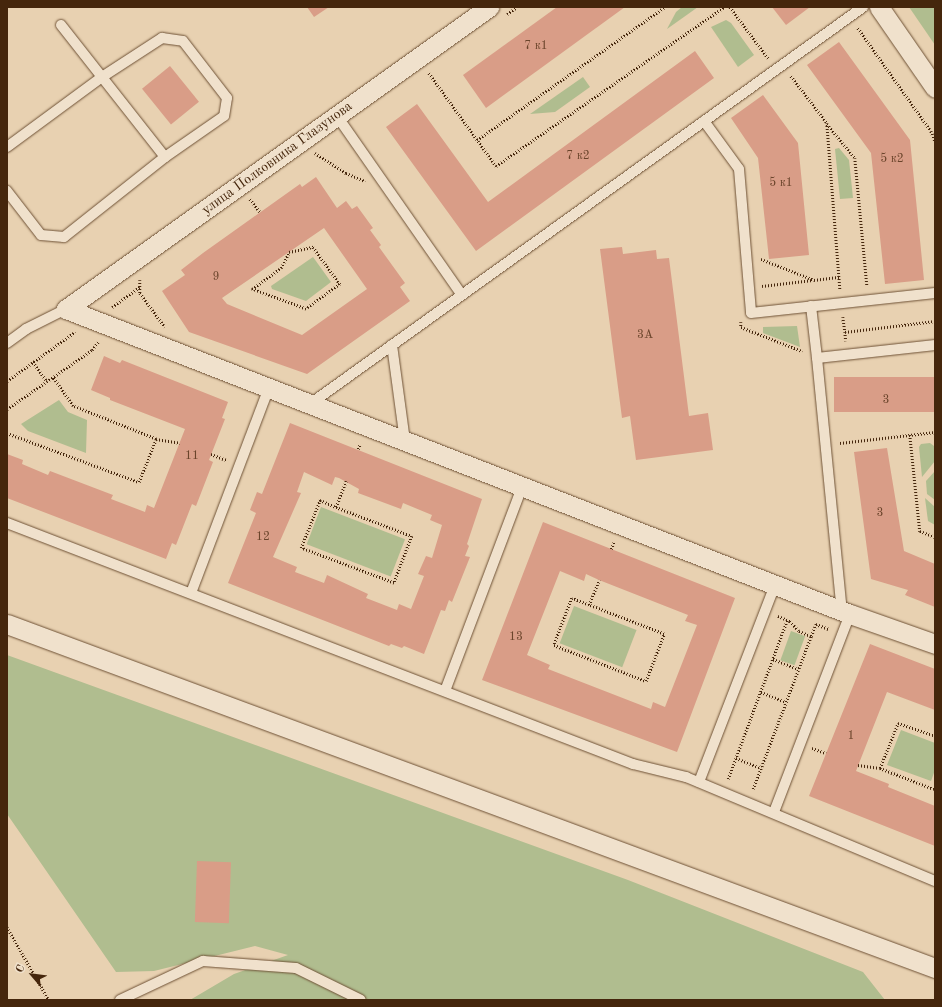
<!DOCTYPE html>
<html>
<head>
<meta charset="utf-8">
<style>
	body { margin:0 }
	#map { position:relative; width:942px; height:1007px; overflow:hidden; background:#e8d1b1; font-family:"Old Standard TT",serif }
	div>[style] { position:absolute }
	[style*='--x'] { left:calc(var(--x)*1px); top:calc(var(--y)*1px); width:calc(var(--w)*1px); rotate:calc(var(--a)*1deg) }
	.green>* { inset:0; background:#b0bd8f; transform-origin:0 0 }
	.building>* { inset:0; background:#d99d87; transform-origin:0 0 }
	.path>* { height:2.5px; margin-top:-1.25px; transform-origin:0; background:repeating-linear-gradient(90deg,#45260c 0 1px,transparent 0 3px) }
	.roads { filter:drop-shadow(0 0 1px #6e5135) drop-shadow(0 0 1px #6e5135) }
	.lane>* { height:10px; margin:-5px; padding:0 5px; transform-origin:5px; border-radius:5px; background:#f0e1cc }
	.street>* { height:19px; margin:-9.5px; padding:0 9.5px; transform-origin:9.5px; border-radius:9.5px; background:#f0e1cc }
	span { translate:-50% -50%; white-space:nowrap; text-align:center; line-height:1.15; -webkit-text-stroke:3px #f0e1cc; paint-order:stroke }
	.number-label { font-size:12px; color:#6a442b }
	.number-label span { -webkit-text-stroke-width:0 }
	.street-label { font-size:14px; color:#45260c }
	.frame { position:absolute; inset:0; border:8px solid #45260c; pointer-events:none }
	.north { position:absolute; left:12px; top:955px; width:40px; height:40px; -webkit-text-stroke:3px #f0e1cc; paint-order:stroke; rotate:298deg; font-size:11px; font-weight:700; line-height:16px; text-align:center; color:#45260c }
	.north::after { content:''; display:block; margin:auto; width:14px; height:18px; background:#45260c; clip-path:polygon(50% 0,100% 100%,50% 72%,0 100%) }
</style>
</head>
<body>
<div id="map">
	<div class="green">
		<i style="clip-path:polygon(682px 7px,698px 7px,667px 29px,676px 12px)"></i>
		<i style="clip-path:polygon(909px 7px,935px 7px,935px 45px)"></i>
		<i style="clip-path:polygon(726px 20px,731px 23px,754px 55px,738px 67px,711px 27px)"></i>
		<i style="clip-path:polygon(583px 77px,590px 87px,555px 112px,530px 114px)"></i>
		<i style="clip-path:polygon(839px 148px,849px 160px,853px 198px,840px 199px,835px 149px)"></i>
		<i style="clip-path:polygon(313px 257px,331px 282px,306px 301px,272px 289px,271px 286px)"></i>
		<i style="clip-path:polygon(797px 326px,800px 347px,763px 333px,763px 327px)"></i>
		<i style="clip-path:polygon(59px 400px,68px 412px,87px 420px,86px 453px,28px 431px,21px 424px)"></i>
		<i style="clip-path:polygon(930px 443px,934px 446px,935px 461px,922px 477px,919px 447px,921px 444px)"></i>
		<i style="clip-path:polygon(935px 471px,935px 500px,927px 494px,926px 481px)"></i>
		<i style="clip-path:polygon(925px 498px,935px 507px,935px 525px,928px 521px)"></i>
		<i style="left:321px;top:507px;width:90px;height:40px;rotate:21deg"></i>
		<i style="left:574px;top:606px;width:67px;height:40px;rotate:21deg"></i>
		<i style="left:791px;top:631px;width:15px;height:31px;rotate:20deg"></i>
		<i style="clip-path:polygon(7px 655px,628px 880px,863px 972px,885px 1000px,190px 1000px,234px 974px,288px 955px,255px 946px,154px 971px,116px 972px,7px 814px)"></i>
		<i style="clip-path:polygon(901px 730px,935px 743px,935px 770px,931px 781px,887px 765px)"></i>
	</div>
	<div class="building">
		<i style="clip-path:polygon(307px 7px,329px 7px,314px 17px)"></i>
		<i style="clip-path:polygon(557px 7px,625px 7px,486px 108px,463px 75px)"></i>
		<i style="clip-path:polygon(772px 7px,810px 7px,786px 25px)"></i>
		<i style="clip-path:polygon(839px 42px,910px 140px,924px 280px,885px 284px,871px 153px,807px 65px)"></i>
		<i style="clip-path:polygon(695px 51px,714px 78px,476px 251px,386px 127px,417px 104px,488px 202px)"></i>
		<i style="left:170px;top:66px;width:46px;height:36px;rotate:51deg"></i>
		<i style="clip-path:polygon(763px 95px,798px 143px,809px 255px,769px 259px,758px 158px,731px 118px)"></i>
		<i style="clip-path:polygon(evenodd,316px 177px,337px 208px,346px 201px,352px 209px,357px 206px,373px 228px,370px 230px,381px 245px,379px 247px,405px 283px,400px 287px,410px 301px,307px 374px,189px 332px,162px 291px,185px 275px,181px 270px,203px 253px,300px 184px,302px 187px,316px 177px,324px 228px,367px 289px,302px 335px,227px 304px,222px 298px,324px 228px)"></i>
		<i style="clip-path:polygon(622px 247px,623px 254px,656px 250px,657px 259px,669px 258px,689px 416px,708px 413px,713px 450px,636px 460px,630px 416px,622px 418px,600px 249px)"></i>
		<i style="clip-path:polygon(104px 356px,120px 363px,122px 360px,228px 402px,222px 418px,225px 419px,209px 460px,213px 462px,196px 506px,192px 504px,176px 545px,172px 543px,166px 559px,7px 498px,7px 454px,23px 460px,22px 464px,48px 475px,50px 471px,113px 495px,111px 499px,145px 512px,147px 505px,154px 508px,185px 429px,110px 400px,110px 398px,91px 390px)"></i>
		<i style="left:935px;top:377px;width:35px;height:101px;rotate:90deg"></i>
		<i style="clip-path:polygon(evenodd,290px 423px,482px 499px,467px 544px,469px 546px,465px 556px,470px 557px,452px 602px,449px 600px,445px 611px,441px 610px,424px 654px,404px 646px,402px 648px,391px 644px,389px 646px,228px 583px,256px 513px,250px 510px,257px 492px,262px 494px,290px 423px,304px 472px,332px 485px,335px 477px,339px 478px,359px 489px,358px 493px,401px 509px,403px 503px,432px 515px,430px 520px,442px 525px,432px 558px,426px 556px,418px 574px,424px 576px,411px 609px,399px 604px,397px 610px,366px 598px,368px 594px,327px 575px,324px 583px,295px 572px,297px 567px,273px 557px,301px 493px,297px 492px,304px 472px)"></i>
		<i style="clip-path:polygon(887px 448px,904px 551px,935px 564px,935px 607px,905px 595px,908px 590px,871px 579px,854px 452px)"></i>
		<i style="clip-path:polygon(evenodd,543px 522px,735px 598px,677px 752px,482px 680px,543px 522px,560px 571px,584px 581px,586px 574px,599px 580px,688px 615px,685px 621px,697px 625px,665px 707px,653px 702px,651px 709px,548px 669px,550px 665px,527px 655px,560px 571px)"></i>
		<i style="clip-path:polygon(870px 644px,935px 669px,935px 710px,887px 692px,856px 771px,889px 784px,888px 787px,935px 806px,935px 846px,809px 796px)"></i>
		<i style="left:197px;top:861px;width:34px;height:61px;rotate:2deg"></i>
	</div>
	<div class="path">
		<i style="--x:730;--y:7;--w:64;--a:53.3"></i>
		<i style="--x:507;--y:14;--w:12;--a:-35"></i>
		<i style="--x:858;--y:28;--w:126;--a:54.7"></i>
		<i style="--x:931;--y:131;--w:11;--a:68"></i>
		<i style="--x:429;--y:73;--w:115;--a:54.2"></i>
		<i style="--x:496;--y:166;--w:278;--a:-34.9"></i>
		<i style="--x:791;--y:76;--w:59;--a:52.5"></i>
		<i style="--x:827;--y:123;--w:168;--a:85.5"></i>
		<i style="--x:827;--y:124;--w:44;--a:50.5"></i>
		<i style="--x:855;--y:158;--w:129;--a:84.6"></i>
		<i style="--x:477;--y:140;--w:230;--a:-35.3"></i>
		<i style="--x:315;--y:153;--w:37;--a:33"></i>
		<i style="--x:346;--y:173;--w:21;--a:23"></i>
		<i style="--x:250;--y:199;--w:16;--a:52"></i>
		<i style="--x:313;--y:247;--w:46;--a:53.9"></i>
		<i style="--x:340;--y:284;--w:42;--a:143.7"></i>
		<i style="--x:306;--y:309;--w:58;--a:-159.7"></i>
		<i style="--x:252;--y:289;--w:36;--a:-36"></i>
		<i style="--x:281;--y:268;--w:18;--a:-63"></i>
		<i style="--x:289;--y:252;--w:25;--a:-12"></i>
		<i style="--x:761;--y:259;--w:57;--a:21.6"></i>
		<i style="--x:814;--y:280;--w:26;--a:-7"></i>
		<i style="--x:140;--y:280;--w:13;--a:90"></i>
		<i style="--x:140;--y:293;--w:42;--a:53.7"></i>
		<i style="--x:762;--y:286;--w:51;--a:-6.7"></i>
		<i style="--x:112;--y:307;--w:34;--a:-36"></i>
		<i style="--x:843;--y:317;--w:15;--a:82"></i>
		<i style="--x:845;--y:332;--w:91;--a:-7"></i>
		<i style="--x:741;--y:322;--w:5;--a:90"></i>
		<i style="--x:741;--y:327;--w:66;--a:21.5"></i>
		<i style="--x:845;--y:332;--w:9;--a:84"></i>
		<i style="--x:33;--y:362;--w:24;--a:54"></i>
		<i style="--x:7;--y:381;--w:84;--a:-35.8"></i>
		<i style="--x:7;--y:409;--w:103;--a:-34.8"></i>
		<i style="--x:92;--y:350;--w:10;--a:-53"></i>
		<i style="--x:7;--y:433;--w:141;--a:20.4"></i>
		<i style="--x:139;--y:482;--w:46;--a:-68.4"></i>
		<i style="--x:156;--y:439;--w:89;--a:-158.3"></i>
		<i style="--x:73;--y:406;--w:35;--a:-125"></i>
		<i style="--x:910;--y:435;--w:97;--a:84.1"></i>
		<i style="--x:920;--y:531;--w:16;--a:22"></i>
		<i style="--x:156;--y:439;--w:24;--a:9"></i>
		<i style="--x:840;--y:443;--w:96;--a:-6.6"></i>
		<i style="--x:358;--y:449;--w:5;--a:-68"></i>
		<i style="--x:211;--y:454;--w:17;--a:21"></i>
		<i style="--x:336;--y:507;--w:81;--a:20.9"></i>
		<i style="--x:412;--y:536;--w:50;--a:111"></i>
		<i style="--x:394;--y:583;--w:99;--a:-159.4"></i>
		<i style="--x:301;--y:548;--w:52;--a:-68.4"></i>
		<i style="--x:320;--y:500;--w:17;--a:24"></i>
		<i style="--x:336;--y:507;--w:28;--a:-69"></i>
		<i style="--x:611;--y:549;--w:8;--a:-67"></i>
		<i style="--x:589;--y:605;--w:18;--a:-158"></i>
		<i style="--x:572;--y:598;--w:50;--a:111"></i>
		<i style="--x:554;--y:645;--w:99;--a:21.4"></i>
		<i style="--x:646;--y:681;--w:50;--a:-69"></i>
		<i style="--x:664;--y:634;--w:80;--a:-158.9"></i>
		<i style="--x:589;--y:605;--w:27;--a:-68"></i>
		<i style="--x:778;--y:616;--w:13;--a:23"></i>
		<i style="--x:790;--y:621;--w:13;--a:48"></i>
		<i style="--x:799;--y:631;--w:13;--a:23"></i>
		<i style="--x:811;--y:636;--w:13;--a:-67"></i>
		<i style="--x:816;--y:624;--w:14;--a:21"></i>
		<i style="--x:773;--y:659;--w:27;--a:22"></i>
		<i style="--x:761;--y:692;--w:27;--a:22"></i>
		<i style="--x:812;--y:748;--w:15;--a:20"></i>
		<i style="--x:736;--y:758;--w:27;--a:22"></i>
		<i style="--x:858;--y:765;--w:22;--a:8"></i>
		<i style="--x:880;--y:768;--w:58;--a:21.3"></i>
		<i style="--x:934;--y:789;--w:2;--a:-63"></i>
		<i style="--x:880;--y:768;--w:48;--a:-68.2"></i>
		<i style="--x:898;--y:723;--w:39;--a:19"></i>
		<i style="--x:728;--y:779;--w:170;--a:-69.6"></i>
		<i style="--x:753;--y:789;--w:164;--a:-69.2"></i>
		<i style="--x:7;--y:927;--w:84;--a:60.1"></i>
	</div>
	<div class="roads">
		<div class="lane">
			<i style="--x:61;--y:25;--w:168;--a:51.8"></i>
			<i style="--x:337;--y:116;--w:218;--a:55.1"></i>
			<i style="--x:704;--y:121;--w:59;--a:53.9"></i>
			<i style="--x:739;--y:169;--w:144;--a:85.2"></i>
			<i style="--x:751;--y:313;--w:185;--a:-6.2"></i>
			<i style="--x:7;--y:147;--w:118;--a:-36.4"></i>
			<i style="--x:102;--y:77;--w:72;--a:-33"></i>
			<i style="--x:162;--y:38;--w:21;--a:8"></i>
			<i style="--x:183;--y:41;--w:72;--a:52.3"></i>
			<i style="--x:227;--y:98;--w:18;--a:99"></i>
			<i style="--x:224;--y:116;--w:72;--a:145.2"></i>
			<i style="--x:165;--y:157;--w:129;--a:141.6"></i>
			<i style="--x:64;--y:237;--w:23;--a:-175"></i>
			<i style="--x:41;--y:235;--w:56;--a:-127.7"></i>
			<i style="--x:811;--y:306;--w:52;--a:83.4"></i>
			<i style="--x:817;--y:358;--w:119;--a:-6.3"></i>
			<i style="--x:7;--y:343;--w:24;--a:-36"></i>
			<i style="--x:26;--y:329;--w:45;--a:-26.6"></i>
			<i style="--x:392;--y:345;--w:97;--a:82.3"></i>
			<i style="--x:817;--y:358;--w:254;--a:84.4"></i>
			<i style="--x:310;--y:404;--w:681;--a:-35.67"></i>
			<i style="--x:7;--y:523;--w:671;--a:21.06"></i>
			<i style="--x:633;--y:764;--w:55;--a:13.8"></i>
			<i style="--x:686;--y:777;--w:270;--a:22.7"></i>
			<i style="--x:191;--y:593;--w:219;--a:-69.2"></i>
			<i style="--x:445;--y:691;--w:218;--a:-69.3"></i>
			<i style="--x:699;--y:782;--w:211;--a:-68.9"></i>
			<i style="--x:774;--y:812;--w:212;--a:-69"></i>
			<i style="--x:120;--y:1000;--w:92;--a:-25.2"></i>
			<i style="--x:203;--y:961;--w:93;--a:4.3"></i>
			<i style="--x:296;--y:968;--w:72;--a:26.2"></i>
		</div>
		<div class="street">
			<i style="--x:879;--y:7;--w:98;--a:55.3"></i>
			<i style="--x:66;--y:309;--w:841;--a:21.26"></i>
			<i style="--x:850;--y:614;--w:90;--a:19.4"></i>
			<i style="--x:66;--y:309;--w:520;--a:-35.52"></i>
			<i style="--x:7;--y:624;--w:990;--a:20.34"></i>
		</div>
	</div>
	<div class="number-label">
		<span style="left:536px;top:47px">7 к1</span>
		<span style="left:578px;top:157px">7 к2</span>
		<span style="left:892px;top:160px">5 к2</span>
		<span style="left:781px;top:184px">5 к1</span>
		<span style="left:216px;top:278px">9</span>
		<span style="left:645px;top:336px">3А</span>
		<span style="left:886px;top:401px">3</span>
		<span style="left:192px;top:457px">11</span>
		<span style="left:880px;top:514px">3</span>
		<span style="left:263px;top:538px">12</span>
		<span style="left:516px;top:638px">13</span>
		<span style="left:851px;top:737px">1</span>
	</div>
	<div class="street-label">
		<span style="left:277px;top:158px;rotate:-36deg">улица Полковника Глазунова</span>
	</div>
	<div class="frame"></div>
	<div class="north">С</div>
</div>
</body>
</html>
